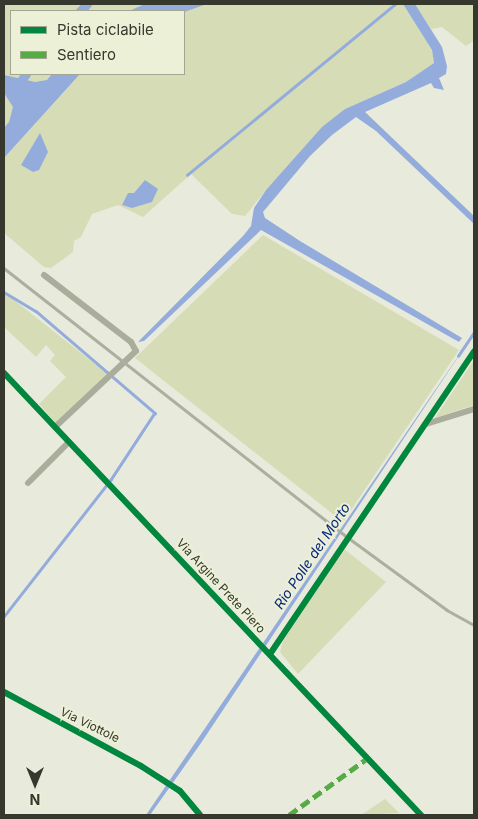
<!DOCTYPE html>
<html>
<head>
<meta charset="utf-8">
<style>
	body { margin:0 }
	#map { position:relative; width:478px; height:819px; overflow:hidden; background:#e8eadc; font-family:Inter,sans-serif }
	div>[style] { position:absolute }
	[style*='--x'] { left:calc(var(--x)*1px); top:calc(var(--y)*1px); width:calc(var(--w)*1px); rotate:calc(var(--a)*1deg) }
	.green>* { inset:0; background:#d6ddb6 }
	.water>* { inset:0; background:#93acdc }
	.stream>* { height:2.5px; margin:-1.25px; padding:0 1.25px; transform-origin:1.25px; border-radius:1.25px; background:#93acdc }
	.canal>* { height:9px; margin:-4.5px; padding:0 4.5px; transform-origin:4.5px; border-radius:4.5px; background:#93acdc }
	.minor>* { height:6px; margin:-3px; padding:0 3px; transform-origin:3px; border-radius:3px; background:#aaad9b }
	.rail>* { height:2.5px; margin:-1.25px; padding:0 1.25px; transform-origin:1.25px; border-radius:1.25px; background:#acaea0 }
	.quiet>* { height:5px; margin-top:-2.5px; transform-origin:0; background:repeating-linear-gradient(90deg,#55ac44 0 10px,transparent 0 15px) }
	.cycleway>* { height:6px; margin:-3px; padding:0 3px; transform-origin:3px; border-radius:3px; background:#00873e }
	span { translate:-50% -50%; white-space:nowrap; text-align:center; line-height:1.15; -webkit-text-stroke:4px #ebf0d6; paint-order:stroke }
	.street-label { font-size:12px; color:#36382e }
	.water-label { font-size:14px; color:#09287d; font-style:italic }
	.frame { position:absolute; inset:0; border:5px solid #36382e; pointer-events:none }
	.legend { position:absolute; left:10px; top:10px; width:175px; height:65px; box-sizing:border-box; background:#ebf0d6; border:1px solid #a3a693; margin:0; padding:6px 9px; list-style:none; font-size:15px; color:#36382e }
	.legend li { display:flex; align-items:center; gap:10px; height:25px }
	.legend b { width:25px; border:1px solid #a3a693 }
	.north { position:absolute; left:10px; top:759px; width:50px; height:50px; -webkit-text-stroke:4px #ebf0d6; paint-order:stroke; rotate:180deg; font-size:14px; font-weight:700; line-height:20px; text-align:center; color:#36382e }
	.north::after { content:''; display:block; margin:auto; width:18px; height:22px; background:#36382e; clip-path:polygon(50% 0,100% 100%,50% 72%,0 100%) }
</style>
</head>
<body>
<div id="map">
	<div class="green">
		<i style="clip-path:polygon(4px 4px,403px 4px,432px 50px,434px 63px,406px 82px,345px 109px,266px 190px,245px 216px,232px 214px,191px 174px,143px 217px,118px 205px,92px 214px,81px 237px,74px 241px,73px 252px,51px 268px,44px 267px,4px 233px,4px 158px,80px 74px,184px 74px,184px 11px,11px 11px,11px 74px,63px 74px,4px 140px)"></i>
		<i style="clip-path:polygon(415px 4px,474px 4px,474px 40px,466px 46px,442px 27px,431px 29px)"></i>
		<i style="clip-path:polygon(263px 235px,459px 350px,343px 522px,135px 358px)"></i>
		<i style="clip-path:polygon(4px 292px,109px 375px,56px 423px,39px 404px,66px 377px,50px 361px,55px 355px,46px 345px,36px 357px,4px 327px)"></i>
		<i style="clip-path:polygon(474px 360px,474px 405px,435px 418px)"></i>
		<i style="clip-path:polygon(344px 549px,386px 582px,298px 674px,280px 652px,283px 641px)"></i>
		<i style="clip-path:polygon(385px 799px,399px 813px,361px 815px)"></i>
	</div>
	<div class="water">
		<i style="clip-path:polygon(145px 4px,207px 4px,184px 12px,129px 11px)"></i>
		<i style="clip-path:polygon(403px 4px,415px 4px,442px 47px,447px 66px,446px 74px,439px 78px,444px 90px,434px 88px,431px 83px,365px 112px,474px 216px,474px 224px,376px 131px,356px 117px,332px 135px,310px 156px,263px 212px,265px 218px,300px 241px,462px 338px,459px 342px,261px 230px,144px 341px,138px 342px,243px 236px,251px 226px,254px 208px,266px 190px,322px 127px,345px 109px,406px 82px,434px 63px,432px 50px)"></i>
		<i style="clip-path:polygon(52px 74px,80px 74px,4px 158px,4px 128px,9px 122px,13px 107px,4px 93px,4px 75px,35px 82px,47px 80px)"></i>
		<i style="clip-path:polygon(40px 133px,48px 152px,39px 170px,33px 172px,21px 165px)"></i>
		<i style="clip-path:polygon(145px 180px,158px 189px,152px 202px,132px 208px,122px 205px,128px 193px,134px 193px)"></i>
		<i style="clip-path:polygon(474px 333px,201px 743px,150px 815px,146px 815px)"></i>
	</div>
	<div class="stream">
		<i style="--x:187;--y:175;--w:269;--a:-39.4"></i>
		<i style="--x:4;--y:292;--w:37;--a:31"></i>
		<i style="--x:36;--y:311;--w:157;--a:40.6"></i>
		<i style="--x:155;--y:413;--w:80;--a:123.3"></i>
		<i style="--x:111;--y:480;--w:174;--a:128"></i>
		<i style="--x:458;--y:356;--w:29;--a:-56"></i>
	</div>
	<div class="canal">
		<i style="--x:80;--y:11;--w:10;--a:-45"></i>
		<i style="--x:22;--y:79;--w:6;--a:-51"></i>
	</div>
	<div class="minor">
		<i style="--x:44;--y:275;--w:110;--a:37.6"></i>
		<i style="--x:131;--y:342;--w:10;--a:61"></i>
		<i style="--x:136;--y:351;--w:111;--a:136.8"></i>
		<i style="--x:4;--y:373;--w:608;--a:46.67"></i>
		<i style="--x:426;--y:424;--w:50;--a:-17.4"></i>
		<i style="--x:28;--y:483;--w:58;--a:-45"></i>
		<i style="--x:270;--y:654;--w:365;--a:-56"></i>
		<i style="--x:4;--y:692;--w:156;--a:28.4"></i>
		<i style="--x:141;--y:766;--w:46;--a:32.7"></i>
		<i style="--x:180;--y:791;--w:31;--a:50"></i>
	</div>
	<div class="rail">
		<i style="--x:4;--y:268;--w:434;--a:38.1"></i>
		<i style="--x:346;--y:536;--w:125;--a:36.2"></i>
		<i style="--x:447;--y:610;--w:31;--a:29"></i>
	</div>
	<div class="quiet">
		<i style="--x:289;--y:815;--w:94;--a:-35.9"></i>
	</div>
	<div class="cycleway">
		<i style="--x:4;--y:373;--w:608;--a:46.67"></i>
		<i style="--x:270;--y:654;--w:365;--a:-56"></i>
		<i style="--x:4;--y:692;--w:156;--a:28.4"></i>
		<i style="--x:141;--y:766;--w:46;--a:32.7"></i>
		<i style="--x:180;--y:791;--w:31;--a:50"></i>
	</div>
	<div class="street-label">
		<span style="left:221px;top:586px;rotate:47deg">Via Argine Prete Piero</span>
		<span style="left:90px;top:725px;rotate:26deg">Via Viottole</span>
	</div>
	<div class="water-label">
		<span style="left:312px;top:556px;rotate:-56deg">Rio Polle del Morto</span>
	</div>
	<div class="frame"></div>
	<ul class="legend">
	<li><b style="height:6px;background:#00873e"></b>Pista ciclabile</li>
	<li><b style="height:6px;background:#55ac44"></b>Sentiero</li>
	</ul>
	<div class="north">N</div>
</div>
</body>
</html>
